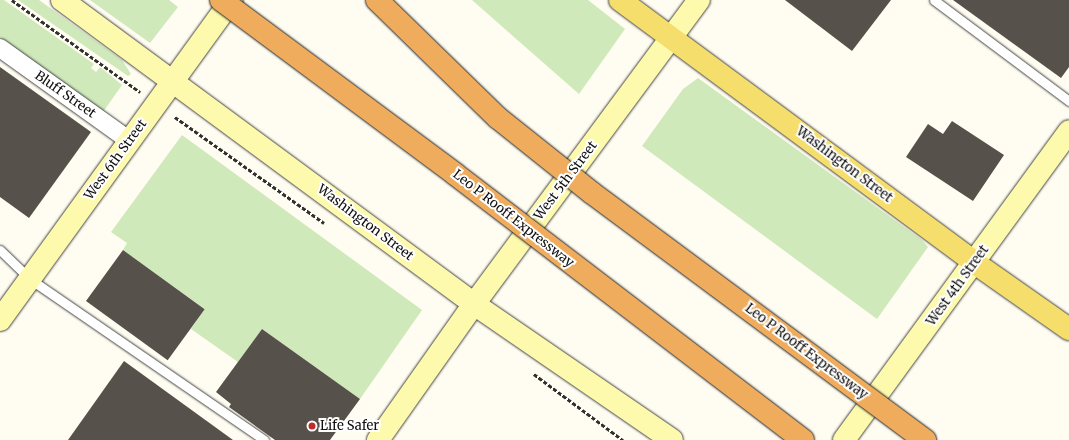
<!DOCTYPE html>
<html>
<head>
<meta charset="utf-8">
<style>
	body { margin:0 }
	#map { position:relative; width:1069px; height:440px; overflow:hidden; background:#fffdf1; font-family:Merriweather,serif }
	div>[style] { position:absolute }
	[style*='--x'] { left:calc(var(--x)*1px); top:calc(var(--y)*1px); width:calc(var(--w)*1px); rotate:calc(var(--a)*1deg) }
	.green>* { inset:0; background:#cfe9bb }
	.building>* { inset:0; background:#57514b; transform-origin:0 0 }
	.path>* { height:2.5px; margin-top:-1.25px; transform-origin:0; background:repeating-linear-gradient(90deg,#313131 0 4px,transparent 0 6px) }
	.roads { filter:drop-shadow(0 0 1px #424242) drop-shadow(0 0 1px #424242) }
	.lane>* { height:9px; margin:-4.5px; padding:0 4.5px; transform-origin:4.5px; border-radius:4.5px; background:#fff }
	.street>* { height:18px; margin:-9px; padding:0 9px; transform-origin:9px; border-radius:9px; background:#fff }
	.secondary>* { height:22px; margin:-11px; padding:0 11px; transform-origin:11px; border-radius:11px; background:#fdfaae }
	.primary>* { height:22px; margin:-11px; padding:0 11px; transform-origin:11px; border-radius:11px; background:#f5de6b }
	.bridges { filter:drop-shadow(0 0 1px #202020) drop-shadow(0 0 1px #202020) }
	.highway-bridge>* { height:22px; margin:-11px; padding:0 11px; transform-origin:11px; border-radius:11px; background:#f0ac5d }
	.dots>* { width:11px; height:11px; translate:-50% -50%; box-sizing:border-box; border:2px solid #fff; border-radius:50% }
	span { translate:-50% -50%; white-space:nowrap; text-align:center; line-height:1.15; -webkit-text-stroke:4px #fff; paint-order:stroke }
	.street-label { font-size:13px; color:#0f0f0f }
	.poi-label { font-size:13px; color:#0f0f0f }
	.left { translate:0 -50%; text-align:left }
</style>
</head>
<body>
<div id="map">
	<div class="green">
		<i style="clip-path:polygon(0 0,4px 0,94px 64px,91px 68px,96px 72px,100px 67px,122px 85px,103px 112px,0 37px)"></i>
		<i style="clip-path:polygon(18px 0,39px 0,122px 60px,131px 74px,128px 76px)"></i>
		<i style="clip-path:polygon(90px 0,169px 0,178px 7px,150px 43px)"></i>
		<i style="clip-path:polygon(472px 0,588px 0,625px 29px,579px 94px)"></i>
		<i style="clip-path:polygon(698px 78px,922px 240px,928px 247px,877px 319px,642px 146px,683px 89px)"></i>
		<i style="clip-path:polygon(182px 135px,422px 310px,360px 399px,262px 329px,238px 362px,191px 329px,205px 309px,123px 250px,127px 243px,111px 232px)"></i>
	</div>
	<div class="building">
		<i style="clip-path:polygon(785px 0,891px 0,852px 51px)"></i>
		<i style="clip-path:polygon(953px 0,1069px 0,1069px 67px,1061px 78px)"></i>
		<i style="clip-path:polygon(0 67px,91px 132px,29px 218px,0 197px)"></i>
		<i style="clip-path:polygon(952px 121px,1004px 155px,973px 201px,906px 157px,928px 124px,943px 134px)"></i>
		<i style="left:123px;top:250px;width:101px;height:63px;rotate:36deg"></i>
		<i style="clip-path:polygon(262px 329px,360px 399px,330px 440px,275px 440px,229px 407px,231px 404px,216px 392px)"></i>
		<i style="clip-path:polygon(124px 361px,233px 440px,68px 440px)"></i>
	</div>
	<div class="path">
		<i style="--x:12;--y:0;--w:158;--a:35.7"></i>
		<i style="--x:175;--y:117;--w:183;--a:35.4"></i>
		<i style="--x:534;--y:374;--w:111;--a:36.6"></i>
	</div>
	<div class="roads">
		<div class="lane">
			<i style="--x:934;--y:0;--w:169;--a:36.8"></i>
			<i style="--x:0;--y:250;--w:42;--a:44"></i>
			<i style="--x:30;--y:279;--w:284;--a:34.5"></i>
		</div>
		<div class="street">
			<i style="--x:0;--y:48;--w:160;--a:35.6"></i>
		</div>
		<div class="secondary">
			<i style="--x:62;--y:0;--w:512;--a:36.42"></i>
			<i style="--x:474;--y:304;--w:240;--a:34.5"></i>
			<i style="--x:0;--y:320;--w:395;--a:-54.1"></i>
			<i style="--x:378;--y:440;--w:166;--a:-54.8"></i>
			<i style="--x:474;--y:304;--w:378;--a:-53.5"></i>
			<i style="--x:844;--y:440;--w:382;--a:-53.9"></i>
		</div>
		<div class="primary">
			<i style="--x:620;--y:0;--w:442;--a:36.5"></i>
			<i style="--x:975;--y:263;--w:115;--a:35.1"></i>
		</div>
	</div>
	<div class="bridges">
		<div class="highway-bridge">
			<i style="--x:221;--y:0;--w:292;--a:36.6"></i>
			<i style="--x:455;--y:174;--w:438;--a:37.4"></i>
			<i style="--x:377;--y:0;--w:169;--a:44.3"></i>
			<i style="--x:498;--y:118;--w:120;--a:38.6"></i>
			<i style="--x:592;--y:193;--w:415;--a:36.6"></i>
		</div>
	</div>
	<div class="dots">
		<i style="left:312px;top:426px;background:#bc2e2a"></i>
	</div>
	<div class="street-label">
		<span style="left:65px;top:95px;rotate:35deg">Bluff Street</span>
		<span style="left:116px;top:160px;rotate:-54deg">West 6th Street</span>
		<span style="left:844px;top:165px;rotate:37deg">Washington Street</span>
		<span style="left:566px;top:181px;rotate:-53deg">West 5th Street</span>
		<span style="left:513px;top:219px;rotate:38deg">Leo P Rooff Expressway</span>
		<span style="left:365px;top:223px;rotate:37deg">Washington Street</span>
		<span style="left:958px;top:286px;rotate:-54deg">West 4th Street</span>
		<span style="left:806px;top:352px;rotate:37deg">Leo P Rooff Expressway</span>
	</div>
	<div class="poi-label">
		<span class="left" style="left:320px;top:426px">Life Safer</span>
	</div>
</div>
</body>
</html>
